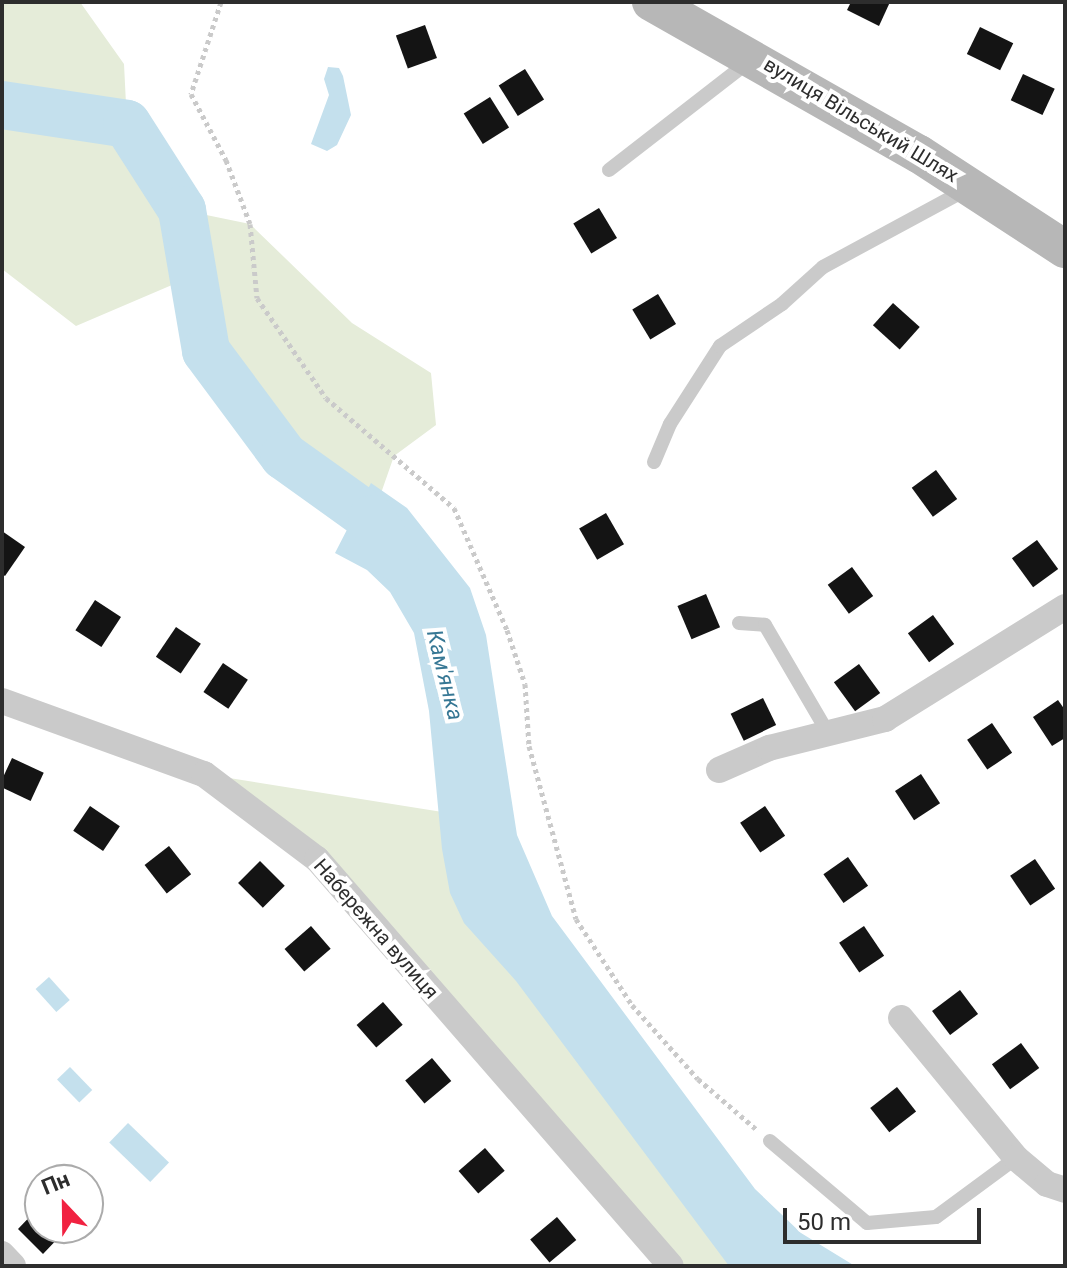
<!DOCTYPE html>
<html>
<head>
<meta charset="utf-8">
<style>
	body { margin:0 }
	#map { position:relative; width:1067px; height:1268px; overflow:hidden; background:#fff; font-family:Roboto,sans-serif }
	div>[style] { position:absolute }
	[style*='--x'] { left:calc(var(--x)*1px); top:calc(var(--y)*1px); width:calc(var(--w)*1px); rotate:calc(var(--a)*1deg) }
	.green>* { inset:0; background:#e5ecd9 }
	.water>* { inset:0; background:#c4e0ed; transform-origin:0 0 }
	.river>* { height:48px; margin:-24px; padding:0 24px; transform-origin:24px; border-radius:24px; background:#c4e0ed }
	.building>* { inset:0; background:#141414; transform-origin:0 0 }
	.path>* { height:5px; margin-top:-2.5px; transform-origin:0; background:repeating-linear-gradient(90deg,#cacaca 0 4px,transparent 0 8px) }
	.lane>* { height:14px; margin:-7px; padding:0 7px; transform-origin:7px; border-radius:7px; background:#cacaca }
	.street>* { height:26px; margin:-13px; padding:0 13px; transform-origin:13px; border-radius:13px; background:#cacaca }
	.secondary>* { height:38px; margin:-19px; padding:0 19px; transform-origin:19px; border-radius:19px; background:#b7b7b7 }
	span { translate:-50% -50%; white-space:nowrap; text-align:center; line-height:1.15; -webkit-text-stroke:8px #fff; paint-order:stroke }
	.street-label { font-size:20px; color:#2d2d2d }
	.water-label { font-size:22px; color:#367794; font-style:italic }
	.frame { position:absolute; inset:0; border:4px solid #2d2d2d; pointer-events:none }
	.north { position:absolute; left:24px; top:1164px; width:80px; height:80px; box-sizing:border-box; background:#fff; border:2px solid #ababab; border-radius:50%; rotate:338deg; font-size:22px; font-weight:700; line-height:32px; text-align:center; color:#2d2d2d }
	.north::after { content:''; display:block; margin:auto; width:28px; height:36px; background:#f12241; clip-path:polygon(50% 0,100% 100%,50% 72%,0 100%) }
	.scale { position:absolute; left:783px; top:1208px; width:198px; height:36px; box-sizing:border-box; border:4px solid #2d2d2d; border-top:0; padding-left:10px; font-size:24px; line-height:28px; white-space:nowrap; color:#2d2d2d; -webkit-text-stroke:6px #fff; paint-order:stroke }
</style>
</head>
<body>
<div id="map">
	<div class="green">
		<i style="clip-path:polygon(2px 2px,80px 2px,124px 64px,127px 124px,182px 210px,250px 224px,352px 323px,431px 373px,436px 425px,394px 456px,372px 519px,284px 456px,206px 351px,193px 276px,76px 326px,2px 269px)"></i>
		<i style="clip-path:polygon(204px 774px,480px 818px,775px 1266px,671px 1266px,317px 859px)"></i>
	</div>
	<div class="water">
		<i style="clip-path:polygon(328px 67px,339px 68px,343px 76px,351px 115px,337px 145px,327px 151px,311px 144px,329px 95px,324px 79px)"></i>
		<i style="clip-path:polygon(371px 483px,407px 508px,470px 588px,486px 635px,517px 835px,552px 916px,755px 1189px,801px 1233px,855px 1266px,729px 1266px,516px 981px,464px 923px,450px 893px,442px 849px,429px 711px,414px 633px,390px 592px,367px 570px,335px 553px)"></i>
		<i style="left:49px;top:977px;width:31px;height:18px;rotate:48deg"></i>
		<i style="left:70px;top:1067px;width:32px;height:18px;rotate:46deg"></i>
		<i style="left:128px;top:1123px;width:57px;height:27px;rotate:44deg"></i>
	</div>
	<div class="river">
		<i style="--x:2;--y:105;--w:126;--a:8.6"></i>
		<i style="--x:127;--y:124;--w:102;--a:57.4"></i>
		<i style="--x:182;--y:210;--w:143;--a:80.3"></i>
		<i style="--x:206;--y:351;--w:131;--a:53.4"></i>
		<i style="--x:284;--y:456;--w:108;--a:35.6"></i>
		<i style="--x:372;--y:519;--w:44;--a:58.8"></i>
	</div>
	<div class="building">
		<i style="clip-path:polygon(851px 2px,890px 2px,879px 26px,847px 10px)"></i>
		<i style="left:425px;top:25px;width:35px;height:31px;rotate:70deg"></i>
		<i style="left:980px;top:27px;width:37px;height:30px;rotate:26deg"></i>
		<i style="left:525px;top:69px;width:36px;height:31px;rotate:58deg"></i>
		<i style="left:1023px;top:74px;width:35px;height:29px;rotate:25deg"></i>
		<i style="left:490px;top:97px;width:36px;height:31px;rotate:58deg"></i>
		<i style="left:599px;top:208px;width:35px;height:30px;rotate:59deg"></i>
		<i style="left:658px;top:294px;width:35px;height:30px;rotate:59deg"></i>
		<i style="left:893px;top:303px;width:36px;height:30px;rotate:42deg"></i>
		<i style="left:936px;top:470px;width:36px;height:30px;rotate:54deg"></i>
		<i style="left:606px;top:513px;width:36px;height:31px;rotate:60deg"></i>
		<i style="clip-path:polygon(2px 531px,25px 547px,5px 576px,2px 574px)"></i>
		<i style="left:1037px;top:540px;width:36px;height:31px;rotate:54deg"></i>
		<i style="left:852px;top:567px;width:36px;height:30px;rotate:54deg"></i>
		<i style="left:706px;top:594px;width:36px;height:31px;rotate:67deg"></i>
		<i style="left:95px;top:600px;width:31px;height:36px;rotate:33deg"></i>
		<i style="left:933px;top:615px;width:36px;height:31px;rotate:54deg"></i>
		<i style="left:176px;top:627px;width:30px;height:36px;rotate:34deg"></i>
		<i style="left:223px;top:663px;width:30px;height:35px;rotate:34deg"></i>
		<i style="left:859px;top:664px;width:36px;height:31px;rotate:54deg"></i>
		<i style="left:763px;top:698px;width:30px;height:36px;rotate:64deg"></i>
		<i style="clip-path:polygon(1058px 700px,1065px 710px,1065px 738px,1052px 746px,1033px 717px)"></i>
		<i style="left:992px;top:723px;width:36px;height:30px;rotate:56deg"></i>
		<i style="left:12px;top:758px;width:35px;height:31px;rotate:25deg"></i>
		<i style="left:921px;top:774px;width:35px;height:31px;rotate:57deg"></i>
		<i style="left:90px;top:806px;width:36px;height:30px;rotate:34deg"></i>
		<i style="left:765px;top:806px;width:36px;height:30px;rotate:56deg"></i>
		<i style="left:169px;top:846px;width:36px;height:31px;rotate:52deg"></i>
		<i style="left:848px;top:857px;width:35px;height:30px;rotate:55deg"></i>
		<i style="left:1035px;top:859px;width:36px;height:30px;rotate:56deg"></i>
		<i style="left:260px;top:861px;width:35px;height:31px;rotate:45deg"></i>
		<i style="left:311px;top:926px;width:30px;height:35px;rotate:49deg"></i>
		<i style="left:864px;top:926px;width:36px;height:30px;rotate:56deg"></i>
		<i style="left:960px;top:990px;width:30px;height:35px;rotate:53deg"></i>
		<i style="left:383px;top:1002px;width:30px;height:35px;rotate:49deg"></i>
		<i style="left:1021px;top:1043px;width:31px;height:36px;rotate:54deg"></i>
		<i style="left:432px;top:1058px;width:30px;height:35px;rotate:50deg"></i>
		<i style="left:897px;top:1087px;width:31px;height:34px;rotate:52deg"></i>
		<i style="left:485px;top:1148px;width:30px;height:35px;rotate:49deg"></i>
		<i style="clip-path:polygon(40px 1206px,40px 1228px,64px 1232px,43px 1254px,18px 1229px)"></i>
		<i style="left:557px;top:1217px;width:30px;height:35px;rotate:50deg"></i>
	</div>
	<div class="path">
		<i style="--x:221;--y:2;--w:97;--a:108.1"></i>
		<i style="--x:191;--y:94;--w:75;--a:62.1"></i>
		<i style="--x:226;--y:160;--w:68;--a:69.4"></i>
		<i style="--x:250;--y:224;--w:74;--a:84.6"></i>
		<i style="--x:257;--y:298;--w:121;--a:55.4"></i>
		<i style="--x:326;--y:398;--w:169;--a:40.7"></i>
		<i style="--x:454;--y:508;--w:133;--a:66.5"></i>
		<i style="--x:507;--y:630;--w:57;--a:71.6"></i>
		<i style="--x:525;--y:684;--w:62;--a:86.3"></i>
		<i style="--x:529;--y:746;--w:179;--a:74.8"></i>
		<i style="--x:576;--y:919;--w:103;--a:56.9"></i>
		<i style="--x:632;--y:1005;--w:99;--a:48.3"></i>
		<i style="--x:698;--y:1079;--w:78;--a:40.8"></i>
	</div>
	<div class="lane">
		<i style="--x:609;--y:170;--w:176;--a:-37.8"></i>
		<i style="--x:654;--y:462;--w:41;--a:-67.2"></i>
		<i style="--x:670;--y:424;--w:93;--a:-57.3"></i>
		<i style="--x:720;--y:346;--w:75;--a:-34.1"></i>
		<i style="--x:782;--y:304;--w:55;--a:-42.1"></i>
		<i style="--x:823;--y:267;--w:164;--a:-28.4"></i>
		<i style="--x:739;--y:623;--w:26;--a:4"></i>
		<i style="--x:765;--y:625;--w:125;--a:59.7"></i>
		<i style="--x:770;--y:1141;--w:127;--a:40.2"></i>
		<i style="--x:867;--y:1223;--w:69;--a:-5"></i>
		<i style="--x:936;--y:1217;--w:99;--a:-36.4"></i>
	</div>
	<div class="street">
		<i style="--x:2;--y:701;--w:215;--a:19.9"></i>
		<i style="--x:204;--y:774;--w:141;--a:37"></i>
		<i style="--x:317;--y:859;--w:539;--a:48.98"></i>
		<i style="--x:719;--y:770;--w:55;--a:-23.7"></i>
		<i style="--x:769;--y:748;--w:120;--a:-14"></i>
		<i style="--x:885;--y:719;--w:212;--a:-31.9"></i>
		<i style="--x:901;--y:1018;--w:181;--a:50.6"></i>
		<i style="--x:1016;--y:1158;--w:40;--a:40"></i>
		<i style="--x:1047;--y:1184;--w:19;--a:18"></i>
		<i style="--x:2;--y:1254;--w:16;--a:47"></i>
	</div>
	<div class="secondary">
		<i style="--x:651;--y:2;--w:308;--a:29.6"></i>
		<i style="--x:919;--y:154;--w:174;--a:33.1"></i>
	</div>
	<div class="street-label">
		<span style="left:861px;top:120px;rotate:31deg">вулиця Вільський Шлях</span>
		<span style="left:376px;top:929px;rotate:49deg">Набережна вулиця</span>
	</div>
	<div class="water-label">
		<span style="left:445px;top:675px;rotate:76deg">Кам'янка</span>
	</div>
	<div class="frame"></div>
	<div class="north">Пн</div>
	<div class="scale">50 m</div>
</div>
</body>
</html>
